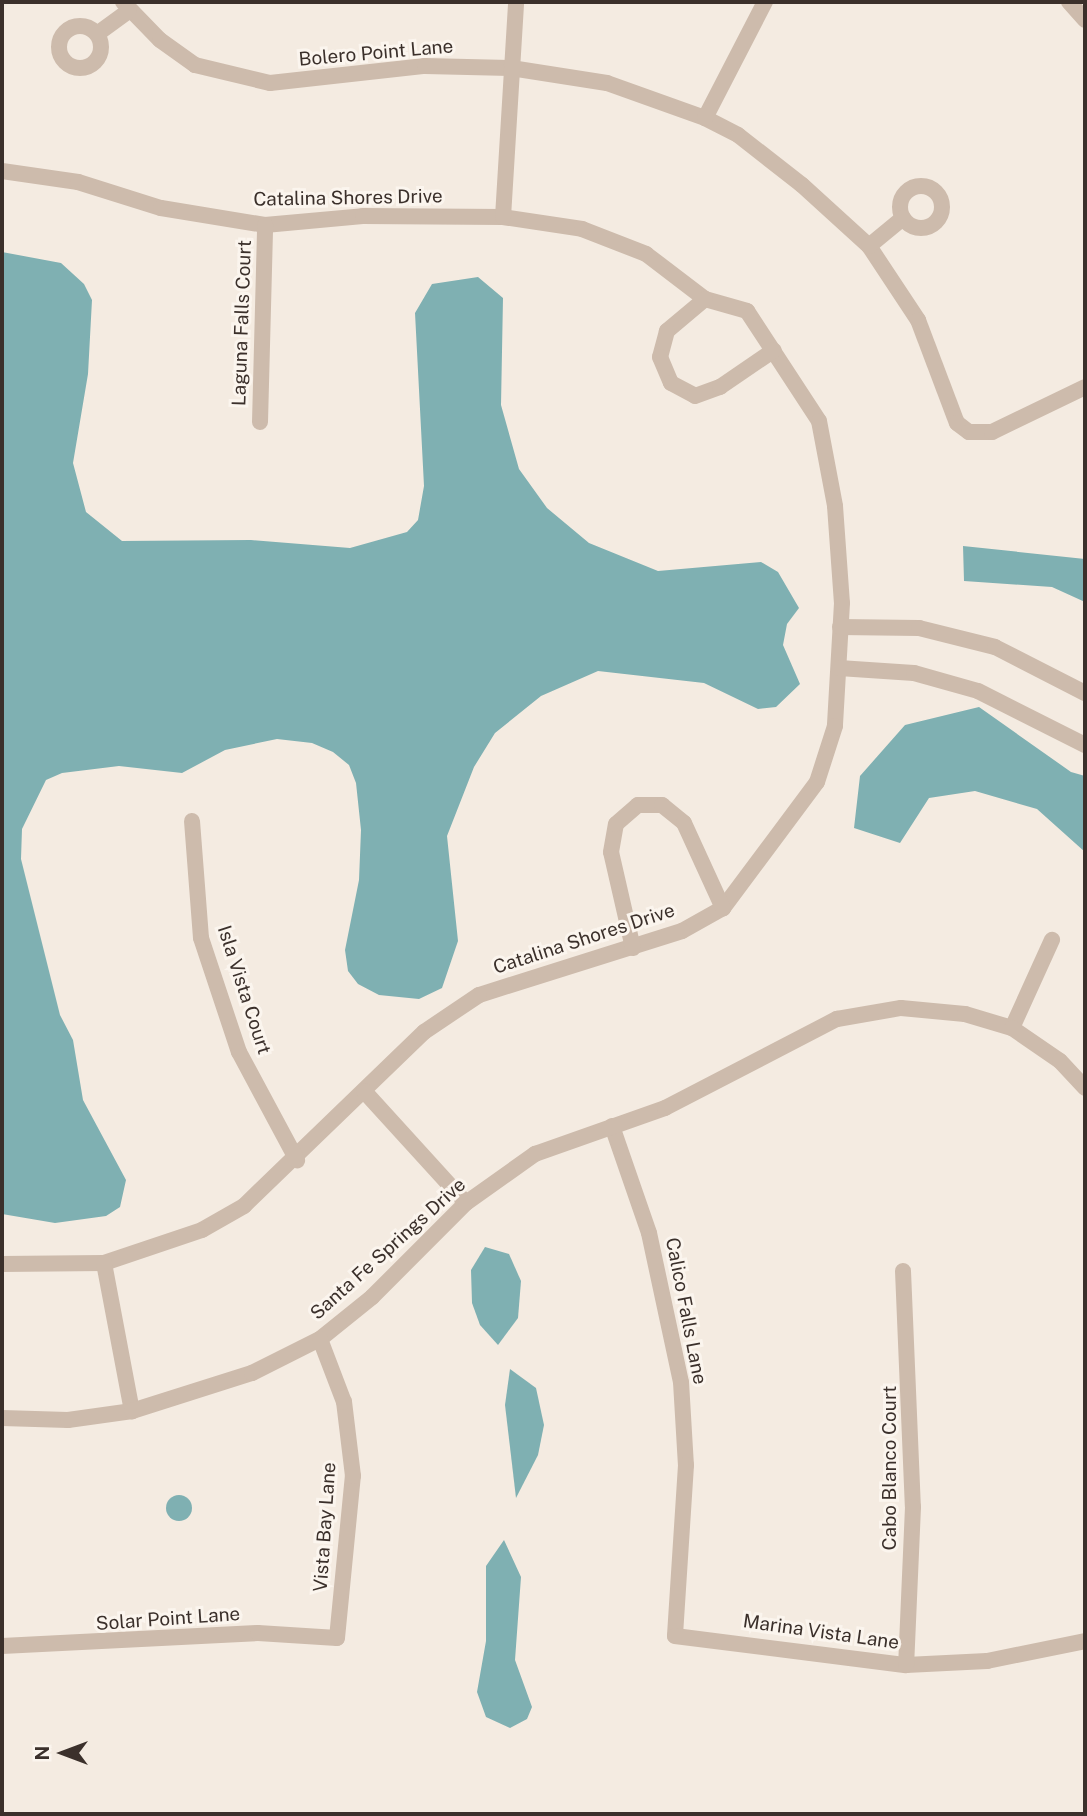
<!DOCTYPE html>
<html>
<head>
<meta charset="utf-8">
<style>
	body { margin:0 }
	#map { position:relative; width:1087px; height:1816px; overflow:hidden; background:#f4ebe1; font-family:"Public Sans",sans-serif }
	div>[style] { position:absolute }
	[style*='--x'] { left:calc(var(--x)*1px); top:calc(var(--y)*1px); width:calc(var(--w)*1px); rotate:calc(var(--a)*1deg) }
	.water>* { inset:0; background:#7fb0b2 }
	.round { border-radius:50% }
	.minor>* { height:16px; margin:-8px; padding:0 8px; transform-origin:8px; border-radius:8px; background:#cdbbac }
	.minor>.ring { margin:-8px; padding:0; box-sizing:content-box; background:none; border:16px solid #cdbbac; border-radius:50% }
	span { translate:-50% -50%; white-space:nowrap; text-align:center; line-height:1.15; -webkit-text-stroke:6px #fbf5ee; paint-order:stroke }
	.street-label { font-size:19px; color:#3b302b }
	.frame { position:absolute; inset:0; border:4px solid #3b302b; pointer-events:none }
	.north { position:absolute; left:28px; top:1718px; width:70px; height:70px; -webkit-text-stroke:5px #fbf5ee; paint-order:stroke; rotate:270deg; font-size:19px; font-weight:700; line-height:28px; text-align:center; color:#3b302b }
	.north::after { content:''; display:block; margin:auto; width:24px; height:32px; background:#3b302b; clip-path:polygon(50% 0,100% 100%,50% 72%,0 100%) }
</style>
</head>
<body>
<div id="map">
	<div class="water">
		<i style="clip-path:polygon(2px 252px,61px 263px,84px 284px,92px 300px,88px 374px,73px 463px,86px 512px,122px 541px,251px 540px,350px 548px,407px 532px,418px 520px,424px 486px,415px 313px,432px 284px,478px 277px,503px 298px,501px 405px,519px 469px,547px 508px,589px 543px,658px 571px,761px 562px,778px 572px,799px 608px,787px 624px,783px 645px,800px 684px,776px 707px,758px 709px,704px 683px,598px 671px,541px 696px,495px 733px,474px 767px,447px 836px,458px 941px,442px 988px,419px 999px,379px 995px,358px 984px,348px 971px,345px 950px,359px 880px,361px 830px,356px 783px,349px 765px,333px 752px,312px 743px,277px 739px,225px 750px,182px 773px,119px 766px,62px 773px,46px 780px,22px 829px,21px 859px,60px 1015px,73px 1040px,83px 1100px,126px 1180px,120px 1207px,106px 1216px,55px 1223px,2px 1214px)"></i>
		<i style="clip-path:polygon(963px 546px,1085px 559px,1085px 602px,1052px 587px,964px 581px)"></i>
		<i style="clip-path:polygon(979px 707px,1071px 772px,1085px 776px,1085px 852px,1037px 809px,975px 791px,929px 798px,900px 843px,854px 828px,860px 776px,905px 725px)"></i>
		<i style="clip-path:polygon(485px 1247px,509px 1254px,521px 1281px,518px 1318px,498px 1345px,480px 1325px,472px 1303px,471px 1270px)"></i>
		<i style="clip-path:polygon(510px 1369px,536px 1388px,544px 1425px,538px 1455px,516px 1498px,505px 1405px)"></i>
		<i class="round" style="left:166px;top:1495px;width:26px;height:26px"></i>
		<i style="clip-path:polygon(504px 1540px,521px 1577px,515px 1660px,532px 1707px,527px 1719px,510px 1728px,486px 1717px,477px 1692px,486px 1641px,486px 1566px)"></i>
	</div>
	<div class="minor">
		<i style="--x:123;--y:2;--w:53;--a:45.8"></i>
		<i style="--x:160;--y:40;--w:43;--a:35.5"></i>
		<i style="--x:195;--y:65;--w:77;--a:13.5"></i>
		<i style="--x:270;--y:83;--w:156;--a:-6.3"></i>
		<i style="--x:425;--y:66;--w:86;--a:1.3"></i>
		<i style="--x:511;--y:68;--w:97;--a:8.9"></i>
		<i style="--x:607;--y:83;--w:104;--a:19.7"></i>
		<i style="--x:705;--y:118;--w:37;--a:27"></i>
		<i style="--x:738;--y:135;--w:81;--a:38"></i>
		<i style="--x:802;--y:185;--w:91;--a:42.3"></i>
		<i style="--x:869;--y:246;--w:89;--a:56.5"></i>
		<i style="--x:918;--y:320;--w:110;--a:69.3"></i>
		<i style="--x:957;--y:423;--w:15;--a:37"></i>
		<i style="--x:969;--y:432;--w:23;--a:0"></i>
		<i style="--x:992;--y:432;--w:103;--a:-25.8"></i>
		<i style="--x:1069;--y:2;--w:24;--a:48"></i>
		<i class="ring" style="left:59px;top:26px;width:26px;height:26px"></i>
		<i style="--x:97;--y:34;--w:39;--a:-36"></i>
		<i style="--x:705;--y:118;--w:131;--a:-62.7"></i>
		<i style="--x:2;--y:171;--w:77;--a:8.2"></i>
		<i style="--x:78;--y:182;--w:87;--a:17.4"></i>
		<i style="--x:161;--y:208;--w:105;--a:9.3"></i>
		<i style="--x:265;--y:225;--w:98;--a:-5.2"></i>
		<i style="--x:363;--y:216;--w:140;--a:0.4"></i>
		<i style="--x:503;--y:217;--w:80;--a:8.6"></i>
		<i style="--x:582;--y:229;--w:69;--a:21.3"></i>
		<i style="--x:646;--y:254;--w:74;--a:37.3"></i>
		<i style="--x:705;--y:299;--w:44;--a:15.9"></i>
		<i style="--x:747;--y:311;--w:131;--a:56.8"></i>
		<i style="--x:819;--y:421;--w:86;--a:79.3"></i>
		<i style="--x:835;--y:506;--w:97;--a:85.9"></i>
		<i style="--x:842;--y:603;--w:123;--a:93.3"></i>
		<i style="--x:835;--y:726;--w:59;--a:107.8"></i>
		<i style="--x:817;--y:782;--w:157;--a:126.7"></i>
		<i style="--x:723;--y:908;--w:47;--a:150.7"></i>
		<i style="--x:682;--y:931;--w:213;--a:162.5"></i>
		<i style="--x:479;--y:995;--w:66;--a:146.1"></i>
		<i style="--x:424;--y:1032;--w:250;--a:136"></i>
		<i style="--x:244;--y:1206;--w:48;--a:150.3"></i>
		<i style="--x:202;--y:1230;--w:103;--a:161.4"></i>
		<i style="--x:104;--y:1263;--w:102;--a:179.4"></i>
		<i class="ring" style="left:900px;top:186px;width:26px;height:26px"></i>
		<i style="--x:503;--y:217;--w:215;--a:-86.5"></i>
		<i style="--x:869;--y:246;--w:44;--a:-39.5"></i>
		<i style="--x:705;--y:299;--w:50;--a:139.9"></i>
		<i style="--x:667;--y:331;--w:27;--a:105"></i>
		<i style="--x:660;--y:357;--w:28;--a:67"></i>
		<i style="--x:671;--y:383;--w:27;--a:28"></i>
		<i style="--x:695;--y:396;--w:27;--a:-20"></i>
		<i style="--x:720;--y:387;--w:65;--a:-34.4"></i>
		<i style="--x:260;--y:422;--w:197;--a:-88.5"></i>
		<i style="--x:840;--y:627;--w:79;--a:0.7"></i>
		<i style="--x:919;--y:628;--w:78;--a:14"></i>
		<i style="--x:995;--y:647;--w:101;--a:27.1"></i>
		<i style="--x:839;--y:668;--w:75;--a:3.8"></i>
		<i style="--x:914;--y:673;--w:66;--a:15.7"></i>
		<i style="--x:978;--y:691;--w:120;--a:26.8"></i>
		<i style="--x:192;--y:821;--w:117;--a:85.6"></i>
		<i style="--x:201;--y:938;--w:120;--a:71.6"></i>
		<i style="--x:239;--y:1052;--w:123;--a:61.8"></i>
		<i style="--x:633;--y:948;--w:98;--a:-102.9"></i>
		<i style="--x:611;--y:852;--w:28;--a:-80"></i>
		<i style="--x:616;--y:824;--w:29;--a:-41"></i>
		<i style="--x:638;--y:805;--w:24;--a:0"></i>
		<i style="--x:662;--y:805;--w:28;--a:39"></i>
		<i style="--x:684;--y:823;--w:94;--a:65.4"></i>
		<i style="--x:1012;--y:1028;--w:97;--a:-65.6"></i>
		<i style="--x:364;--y:1091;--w:151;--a:47.7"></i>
		<i style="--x:612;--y:1126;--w:113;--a:70.9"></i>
		<i style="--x:649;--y:1233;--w:152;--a:77.9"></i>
		<i style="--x:681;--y:1382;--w:83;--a:86.6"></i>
		<i style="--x:686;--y:1465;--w:171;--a:93.7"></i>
		<i style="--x:675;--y:1636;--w:233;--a:7.2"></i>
		<i style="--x:906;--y:1665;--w:81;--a:-2.8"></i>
		<i style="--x:987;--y:1661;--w:100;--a:-11.5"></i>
		<i style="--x:104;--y:1263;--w:151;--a:79.3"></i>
		<i style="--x:903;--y:1271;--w:236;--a:87.6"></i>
		<i style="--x:913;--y:1507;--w:158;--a:92.5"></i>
		<i style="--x:2;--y:1418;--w:66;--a:1.7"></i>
		<i style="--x:68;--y:1420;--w:65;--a:-8"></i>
		<i style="--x:132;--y:1411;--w:126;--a:-17.6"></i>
		<i style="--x:252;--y:1373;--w:76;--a:-26.6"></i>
		<i style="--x:320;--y:1339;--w:67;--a:-38.9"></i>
		<i style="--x:372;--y:1297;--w:133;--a:-45"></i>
		<i style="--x:466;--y:1203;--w:85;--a:-35.4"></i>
		<i style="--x:535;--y:1154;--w:138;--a:-19.5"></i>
		<i style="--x:665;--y:1108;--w:194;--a:-27.4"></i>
		<i style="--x:837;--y:1019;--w:65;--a:-9.8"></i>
		<i style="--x:901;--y:1008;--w:64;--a:5.4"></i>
		<i style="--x:965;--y:1014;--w:49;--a:16.6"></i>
		<i style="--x:1012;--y:1028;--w:58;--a:34.5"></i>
		<i style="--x:1060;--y:1061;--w:37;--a:47"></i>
		<i style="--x:2;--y:1646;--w:256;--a:-2.9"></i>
		<i style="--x:258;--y:1633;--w:79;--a:3.6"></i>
		<i style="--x:337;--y:1638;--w:163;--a:-84.4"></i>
		<i style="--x:353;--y:1476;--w:75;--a:-96.9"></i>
		<i style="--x:344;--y:1402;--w:67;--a:-110.9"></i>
	</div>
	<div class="street-label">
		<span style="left:376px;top:53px;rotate:-5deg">Bolero Point Lane</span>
		<span style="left:348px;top:198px;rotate:-1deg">Catalina Shores Drive</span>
		<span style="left:242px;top:323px;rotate:-88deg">Laguna Falls Court</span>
		<span style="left:584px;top:939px;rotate:-18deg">Catalina Shores Drive</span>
		<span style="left:244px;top:990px;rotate:72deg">Isla Vista Court</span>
		<span style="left:388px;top:1249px;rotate:-42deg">Santa Fe Springs Drive</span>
		<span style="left:686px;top:1311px;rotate:79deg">Calico Falls Lane</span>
		<span style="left:890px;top:1468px;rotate:-90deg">Cabo Blanco Court</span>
		<span style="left:325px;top:1527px;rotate:-86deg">Vista Bay Lane</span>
		<span style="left:168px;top:1619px;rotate:-4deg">Solar Point Lane</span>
		<span style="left:821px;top:1632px;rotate:8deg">Marina Vista Lane</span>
	</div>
	<div class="frame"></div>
	<div class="north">N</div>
</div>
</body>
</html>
